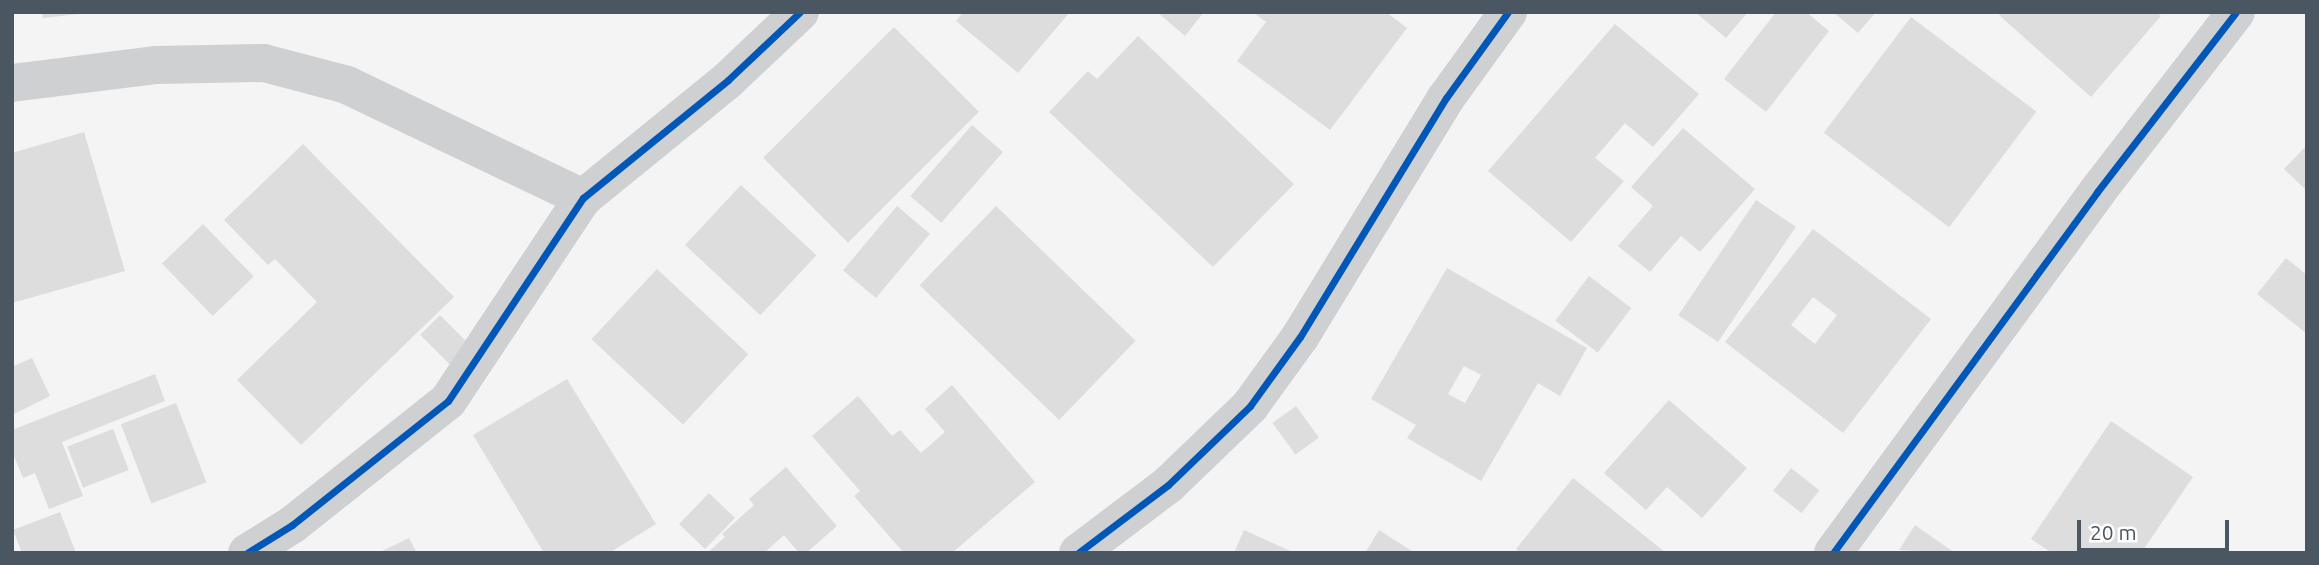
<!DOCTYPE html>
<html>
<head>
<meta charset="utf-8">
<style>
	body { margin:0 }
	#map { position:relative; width:2319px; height:565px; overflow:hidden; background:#f4f4f4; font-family:Ubuntu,sans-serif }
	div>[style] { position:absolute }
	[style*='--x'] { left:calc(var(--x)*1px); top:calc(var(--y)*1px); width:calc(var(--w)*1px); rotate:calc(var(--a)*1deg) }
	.building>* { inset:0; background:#ddddde; transform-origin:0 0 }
	.minor>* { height:38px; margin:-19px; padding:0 19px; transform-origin:19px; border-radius:19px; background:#ced0d2 }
	.cycleway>* { height:7px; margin:-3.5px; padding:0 3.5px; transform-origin:3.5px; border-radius:3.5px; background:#0057b8 }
	span { translate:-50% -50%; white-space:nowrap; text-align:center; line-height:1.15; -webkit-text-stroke:5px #fff; paint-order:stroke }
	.frame { position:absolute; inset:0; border:14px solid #4a5661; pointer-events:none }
	.scale { position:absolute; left:2077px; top:520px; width:152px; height:32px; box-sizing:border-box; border:4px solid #4a5661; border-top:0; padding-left:9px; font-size:21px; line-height:24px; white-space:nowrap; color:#4a5661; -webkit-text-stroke:5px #fff; paint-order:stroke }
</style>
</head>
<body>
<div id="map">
	<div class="building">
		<i style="clip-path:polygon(42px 12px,78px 12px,78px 14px,43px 18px)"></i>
		<i style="clip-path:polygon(963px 12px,1070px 12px,1018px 73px,956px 21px)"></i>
		<i style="clip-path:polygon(1157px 12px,1204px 12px,1185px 36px)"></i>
		<i style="clip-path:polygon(1253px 12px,1386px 12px,1407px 28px,1330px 130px,1237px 61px,1266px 22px)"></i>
		<i style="clip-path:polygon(1695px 12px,1748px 12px,1726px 38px)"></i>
		<i style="clip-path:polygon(1776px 12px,1806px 12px,1829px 31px,1766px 112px,1724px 79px)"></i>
		<i style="clip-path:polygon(1833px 12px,1876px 12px,1858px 33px)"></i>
		<i style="clip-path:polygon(2002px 12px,2156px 12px,2161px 16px,2091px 97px,1999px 15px)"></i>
		<i style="left:1911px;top:17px;width:157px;height:145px;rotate:37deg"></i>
		<i style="clip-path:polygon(1615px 24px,1699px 94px,1653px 147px,1625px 123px,1595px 158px,1624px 181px,1571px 242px,1488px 171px)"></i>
		<i style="left:894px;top:27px;width:120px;height:185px;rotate:45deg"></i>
		<i style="clip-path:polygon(1138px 36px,1294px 184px,1213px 267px,1049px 112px,1088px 71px,1097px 79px)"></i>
		<i style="left:972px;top:125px;width:41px;height:94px;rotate:41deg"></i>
		<i style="clip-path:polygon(1683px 128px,1755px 189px,1700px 252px,1681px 236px,1650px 272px,1618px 246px,1653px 206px,1631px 187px)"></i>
		<i style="clip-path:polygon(84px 132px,125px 271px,12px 303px,12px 153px)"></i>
		<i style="clip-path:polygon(303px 144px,454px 297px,301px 445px,237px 380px,317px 302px,275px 259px,268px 265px,224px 220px)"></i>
		<i style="clip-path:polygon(2307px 145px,2307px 191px,2284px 169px)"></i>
		<i style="left:741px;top:185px;width:103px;height:82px;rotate:43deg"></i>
		<i style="left:1756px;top:200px;width:48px;height:139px;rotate:34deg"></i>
		<i style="left:897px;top:206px;width:43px;height:84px;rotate:40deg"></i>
		<i style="left:996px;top:206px;width:194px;height:110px;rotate:44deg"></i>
		<i style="left:203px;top:224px;width:73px;height:57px;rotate:46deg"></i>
		<i style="clip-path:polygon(evenodd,1813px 229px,1931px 319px,1843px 433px,1725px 342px,1813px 229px,1813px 297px,1837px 315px,1815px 344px,1791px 325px,1813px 297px)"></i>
		<i style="clip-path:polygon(2286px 258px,2307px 275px,2307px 334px,2257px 294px)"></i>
		<i style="clip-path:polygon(evenodd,1447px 268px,1587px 348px,1560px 396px,1538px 383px,1481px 481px,1407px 438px,1416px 425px,1371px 399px,1447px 268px,1464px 366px,1481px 375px,1465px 403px,1448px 394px,1464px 366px)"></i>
		<i style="left:657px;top:269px;width:125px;height:96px;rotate:43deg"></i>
		<i style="left:1589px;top:276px;width:53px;height:56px;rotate:37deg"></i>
		<i style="left:440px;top:315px;width:42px;height:28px;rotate:45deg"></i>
		<i style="clip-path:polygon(32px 358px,50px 396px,12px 415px,12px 367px)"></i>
		<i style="clip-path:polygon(155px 374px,165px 401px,62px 442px,83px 496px,49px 509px,35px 473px,23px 478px,12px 451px,12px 430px)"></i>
		<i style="clip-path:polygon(567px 379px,656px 524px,609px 553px,544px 553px,473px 435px)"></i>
		<i style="clip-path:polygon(952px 385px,1035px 482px,952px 553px,904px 553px,854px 496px,860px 491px,812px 436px,858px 396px,892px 436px,900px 430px,921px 453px,945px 432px,925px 409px)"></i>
		<i style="clip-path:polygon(1669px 400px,1747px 468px,1702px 518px,1667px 487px,1646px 510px,1604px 473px)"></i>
		<i style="left:176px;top:403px;width:85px;height:59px;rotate:69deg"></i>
		<i style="left:1296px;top:406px;width:39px;height:29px;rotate:54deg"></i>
		<i style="clip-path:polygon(2111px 421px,2193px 477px,2141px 553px,2052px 553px,2031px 539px)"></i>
		<i style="left:113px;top:429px;width:44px;height:49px;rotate:69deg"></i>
		<i style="clip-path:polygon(786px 467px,837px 526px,806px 553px,799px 553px,784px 535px,764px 553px,707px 553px,725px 537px,722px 534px,754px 505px,749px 499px)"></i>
		<i style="left:1791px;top:468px;width:36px;height:29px;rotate:38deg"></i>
		<i style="clip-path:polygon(1573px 478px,1666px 553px,1521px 553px,1516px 549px)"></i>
		<i style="left:709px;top:493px;width:36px;height:43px;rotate:44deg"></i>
		<i style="clip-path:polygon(60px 512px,76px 553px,22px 553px,13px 530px)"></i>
		<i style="clip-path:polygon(1915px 525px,1955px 553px,1899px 550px)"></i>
		<i style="clip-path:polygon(1244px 530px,1295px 553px,1234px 553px)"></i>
		<i style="clip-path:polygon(1379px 530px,1415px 553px,1365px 553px)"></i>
		<i style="clip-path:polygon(409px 538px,417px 553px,378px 553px)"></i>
	</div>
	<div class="minor">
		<i style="--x:12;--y:83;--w:146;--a:-7.1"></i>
		<i style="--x:157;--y:65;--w:107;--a:-1.1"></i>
		<i style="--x:264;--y:63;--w:86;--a:14.8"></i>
		<i style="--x:347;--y:85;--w:262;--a:25.6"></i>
		<i style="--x:247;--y:553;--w:53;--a:-31.9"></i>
		<i style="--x:292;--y:525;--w:199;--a:-38.5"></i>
		<i style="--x:448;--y:401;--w:244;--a:-56.4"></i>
		<i style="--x:583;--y:198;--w:187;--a:-39.1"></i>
		<i style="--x:728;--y:80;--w:99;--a:-43.4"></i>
		<i style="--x:1078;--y:553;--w:113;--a:-37.1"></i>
		<i style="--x:1168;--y:485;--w:114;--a:-43.9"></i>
		<i style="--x:1250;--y:406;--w:85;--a:-54.1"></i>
		<i style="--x:1300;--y:337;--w:280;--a:-58.6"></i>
		<i style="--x:1446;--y:98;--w:106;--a:-54.2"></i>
		<i style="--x:1833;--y:553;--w:447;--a:-53.8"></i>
		<i style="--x:2097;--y:192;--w:227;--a:-52.3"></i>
	</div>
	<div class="cycleway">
		<i style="--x:247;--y:553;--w:53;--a:-31.9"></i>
		<i style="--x:292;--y:525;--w:199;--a:-38.5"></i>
		<i style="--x:448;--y:401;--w:244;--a:-56.4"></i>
		<i style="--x:583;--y:198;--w:187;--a:-39.1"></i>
		<i style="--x:728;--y:80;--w:99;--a:-43.4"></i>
		<i style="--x:1078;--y:553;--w:113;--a:-37.1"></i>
		<i style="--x:1168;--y:485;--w:114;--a:-43.9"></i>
		<i style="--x:1250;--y:406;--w:85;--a:-54.1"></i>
		<i style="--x:1300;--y:337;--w:280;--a:-58.6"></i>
		<i style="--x:1446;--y:98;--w:106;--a:-54.2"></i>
		<i style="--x:1833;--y:553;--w:447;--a:-53.8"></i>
		<i style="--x:2097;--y:192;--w:227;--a:-52.3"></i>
	</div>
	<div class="frame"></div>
	<div class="scale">20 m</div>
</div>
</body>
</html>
